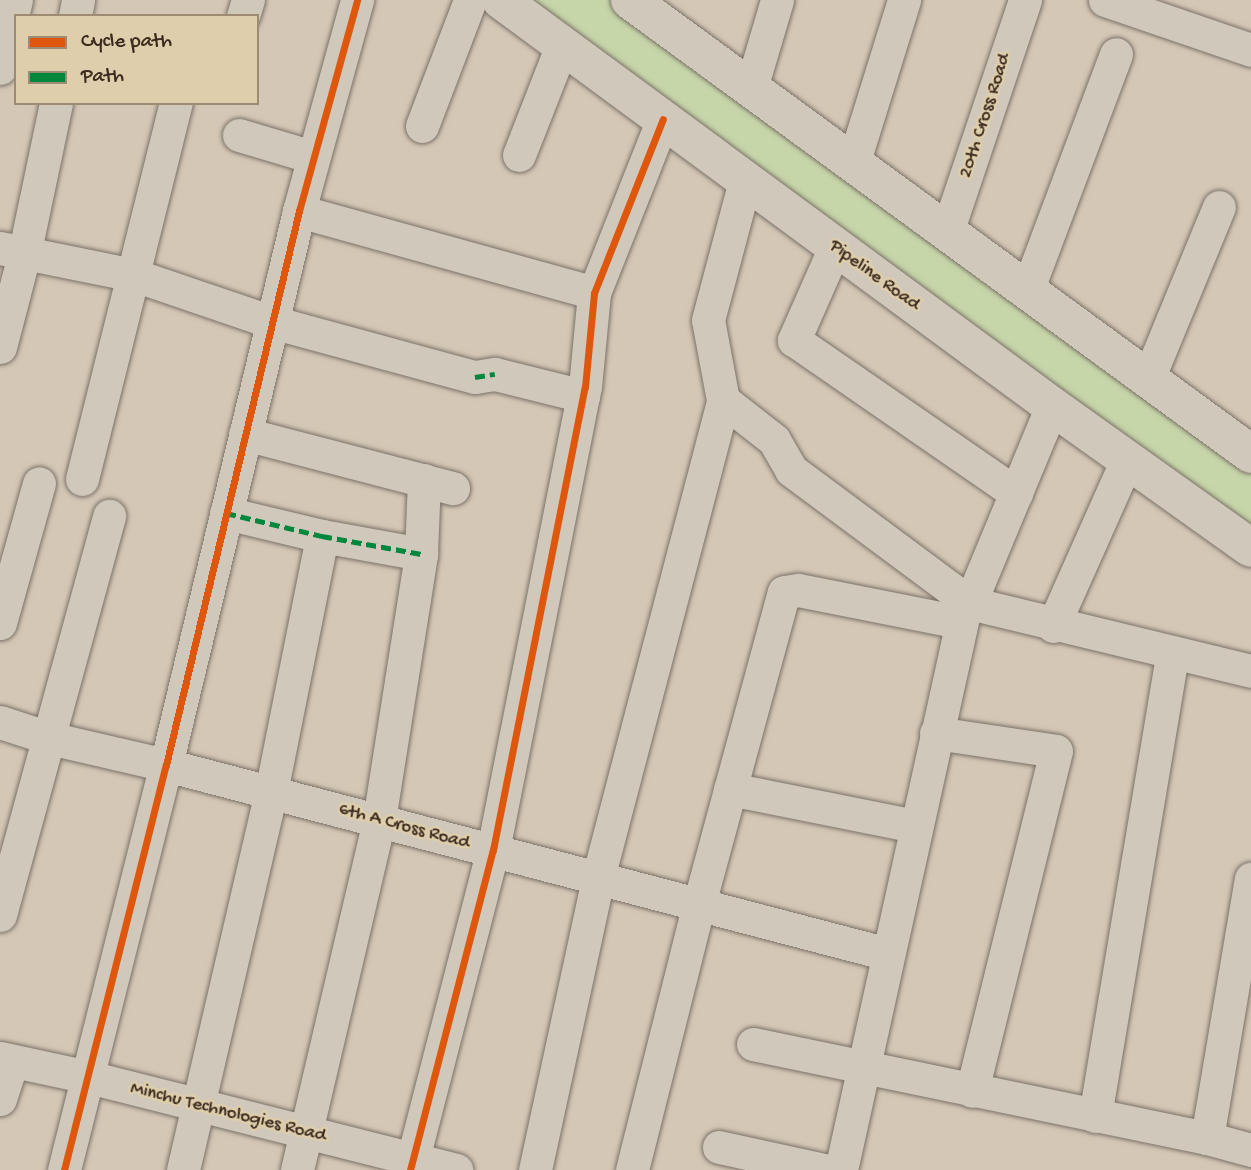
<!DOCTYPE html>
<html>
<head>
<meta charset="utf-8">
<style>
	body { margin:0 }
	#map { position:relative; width:1251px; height:1170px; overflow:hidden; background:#d4c7b6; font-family:"Gochi Hand",sans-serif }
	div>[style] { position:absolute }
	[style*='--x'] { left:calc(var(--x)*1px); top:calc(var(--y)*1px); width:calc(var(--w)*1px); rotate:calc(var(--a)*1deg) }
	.green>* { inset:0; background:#c6d6a9 }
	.roads { filter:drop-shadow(0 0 2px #7b7267) drop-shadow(0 0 2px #7b7267) }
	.minor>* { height:33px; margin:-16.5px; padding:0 16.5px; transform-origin:16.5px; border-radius:16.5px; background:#cfc8bb }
	.major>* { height:38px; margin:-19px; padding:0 19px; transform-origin:19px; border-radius:19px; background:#cfc8bb }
	.quiet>* { height:5px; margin-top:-2.5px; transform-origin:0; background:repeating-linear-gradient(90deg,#00873e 0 10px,transparent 0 15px) }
	.cycleway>* { height:7px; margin:-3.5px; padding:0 3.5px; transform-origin:3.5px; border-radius:3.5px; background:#df570d }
	span { translate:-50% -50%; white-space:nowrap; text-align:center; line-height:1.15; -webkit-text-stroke:5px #dfceab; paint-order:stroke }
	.street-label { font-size:19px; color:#3b2a1e }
	.legend { position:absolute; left:14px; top:14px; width:245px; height:91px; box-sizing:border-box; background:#dfceab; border:2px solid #9d8c73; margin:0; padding:9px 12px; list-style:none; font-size:21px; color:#3b2a1e }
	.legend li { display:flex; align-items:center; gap:14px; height:35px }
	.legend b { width:35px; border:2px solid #9d8c73 }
</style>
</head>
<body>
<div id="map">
	<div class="green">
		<i style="clip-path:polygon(510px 0,614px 0,1251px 463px,1251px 542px)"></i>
	</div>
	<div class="roads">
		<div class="minor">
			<i style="--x:1105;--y:0;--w:154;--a:18.9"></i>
			<i style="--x:75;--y:16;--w:16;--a:-79"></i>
			<i style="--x:243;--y:16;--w:17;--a:-73"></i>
			<i style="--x:0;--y:68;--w:70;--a:-76.8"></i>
			<i style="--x:751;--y:88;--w:92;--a:-73.5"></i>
			<i style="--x:422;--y:126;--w:135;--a:-69.1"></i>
			<i style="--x:239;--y:135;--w:77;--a:16.6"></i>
			<i style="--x:519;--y:155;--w:118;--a:-68.6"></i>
			<i style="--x:853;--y:164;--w:172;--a:-72.7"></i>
			<i style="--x:299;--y:211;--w:306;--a:15.5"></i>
			<i style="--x:947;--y:232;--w:245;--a:-71.4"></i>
			<i style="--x:835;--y:247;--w:102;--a:113.8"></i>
			<i style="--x:794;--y:340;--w:270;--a:34.6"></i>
			<i style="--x:0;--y:248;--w:137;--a:11.4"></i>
			<i style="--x:134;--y:275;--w:146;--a:18.8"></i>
			<i style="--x:272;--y:322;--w:210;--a:15.2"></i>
			<i style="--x:475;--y:377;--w:20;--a:-9"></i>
			<i style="--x:495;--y:374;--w:91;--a:14"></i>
			<i style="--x:1027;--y:291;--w:253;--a:-69.4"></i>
			<i style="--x:0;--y:347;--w:95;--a:-75.4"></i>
			<i style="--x:24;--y:255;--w:155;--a:-78.1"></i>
			<i style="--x:1148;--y:379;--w:186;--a:-67.6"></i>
			<i style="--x:723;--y:400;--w:65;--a:38.1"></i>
			<i style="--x:774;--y:440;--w:34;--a:60"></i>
			<i style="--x:791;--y:470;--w:223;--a:36.6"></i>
			<i style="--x:970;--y:603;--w:213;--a:-67.4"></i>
			<i style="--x:245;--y:434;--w:215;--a:14.6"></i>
			<i style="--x:82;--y:479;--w:388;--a:-76"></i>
			<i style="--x:226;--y:513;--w:99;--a:13.5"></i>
			<i style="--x:322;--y:536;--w:101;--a:10.3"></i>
			<i style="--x:0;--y:623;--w:145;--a:-74.4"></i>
			<i style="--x:1053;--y:626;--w:182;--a:-66"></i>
			<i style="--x:0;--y:722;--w:52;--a:18.1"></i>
			<i style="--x:49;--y:738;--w:120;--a:13"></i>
			<i style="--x:166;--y:765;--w:746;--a:14.67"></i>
			<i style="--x:936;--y:733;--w:121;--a:8.5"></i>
			<i style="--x:1056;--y:751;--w:350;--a:103.9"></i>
			<i style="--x:730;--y:789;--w:190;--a:11.3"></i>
			<i style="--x:0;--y:915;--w:414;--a:-74.7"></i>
			<i style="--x:753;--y:1044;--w:464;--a:11.7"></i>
			<i style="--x:1207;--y:1138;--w:46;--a:15.3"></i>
			<i style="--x:0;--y:1058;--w:91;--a:12.1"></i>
			<i style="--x:89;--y:1077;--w:379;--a:14.2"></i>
			<i style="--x:0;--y:1099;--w:40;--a:-72"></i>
			<i style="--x:1095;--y:1116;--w:468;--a:-80.5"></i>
			<i style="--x:1207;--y:1138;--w:263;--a:-80.4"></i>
			<i style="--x:719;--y:1147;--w:107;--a:12.4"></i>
			<i style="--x:64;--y:1170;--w:418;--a:-75.9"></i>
			<i style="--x:166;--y:765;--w:570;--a:-76.5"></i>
			<i style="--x:299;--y:211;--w:219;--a:-74.6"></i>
			<i style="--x:183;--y:1170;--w:388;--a:-76.9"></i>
			<i style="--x:271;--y:792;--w:261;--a:-78.7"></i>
			<i style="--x:297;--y:1170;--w:359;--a:-76.8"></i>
			<i style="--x:379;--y:820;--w:269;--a:-81"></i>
			<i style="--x:421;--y:554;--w:74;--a:-87.7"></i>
			<i style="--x:410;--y:1170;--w:331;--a:-75.5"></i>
			<i style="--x:493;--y:850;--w:472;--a:-78.8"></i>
			<i style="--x:585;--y:387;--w:94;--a:-84.5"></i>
			<i style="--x:594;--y:293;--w:187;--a:-68.4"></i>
			<i style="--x:535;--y:1170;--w:299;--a:-77.8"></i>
			<i style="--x:598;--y:878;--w:494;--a:-75.3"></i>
			<i style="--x:723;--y:400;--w:81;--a:-100.6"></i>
			<i style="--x:708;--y:320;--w:144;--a:-75.1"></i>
			<i style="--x:632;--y:1170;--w:274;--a:-75.9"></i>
			<i style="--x:699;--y:904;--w:323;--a:-74.8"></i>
			<i style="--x:784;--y:592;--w:14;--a:-8"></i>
			<i style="--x:798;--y:590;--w:165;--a:11.2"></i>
			<i style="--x:841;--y:1170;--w:576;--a:-77.56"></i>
			<i style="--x:965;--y:608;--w:7;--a:-45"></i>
			<i style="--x:970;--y:603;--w:289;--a:13.6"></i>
		</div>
		<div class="major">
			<i style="--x:501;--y:0;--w:684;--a:36.38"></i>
			<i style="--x:1052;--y:406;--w:244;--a:35.5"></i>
			<i style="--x:630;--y:0;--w:769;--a:36.17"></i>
		</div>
	</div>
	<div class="quiet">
		<i style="--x:475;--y:377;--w:20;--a:-9"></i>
		<i style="--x:226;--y:513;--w:99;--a:13.5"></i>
		<i style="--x:322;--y:536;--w:101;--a:10.3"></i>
	</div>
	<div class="cycleway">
		<i style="--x:64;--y:1170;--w:418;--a:-75.9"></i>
		<i style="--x:166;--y:765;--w:570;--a:-76.5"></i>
		<i style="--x:299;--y:211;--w:219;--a:-74.6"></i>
		<i style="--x:410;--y:1170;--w:331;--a:-75.5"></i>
		<i style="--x:493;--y:850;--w:472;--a:-78.8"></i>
		<i style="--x:585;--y:387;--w:94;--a:-84.5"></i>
		<i style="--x:594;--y:293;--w:187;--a:-68.4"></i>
	</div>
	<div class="street-label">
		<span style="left:986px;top:116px;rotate:-72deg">20th Cross Road</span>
		<span style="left:874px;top:276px;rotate:36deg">Pipeline Road</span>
		<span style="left:404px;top:827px;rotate:15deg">6th A Cross Road</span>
		<span style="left:228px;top:1113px;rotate:14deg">Minchu Technologies Road</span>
	</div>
	<ul class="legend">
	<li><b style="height:9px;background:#df570d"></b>Cycle path</li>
	<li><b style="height:9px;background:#00873e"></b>Path</li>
	</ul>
</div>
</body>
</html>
